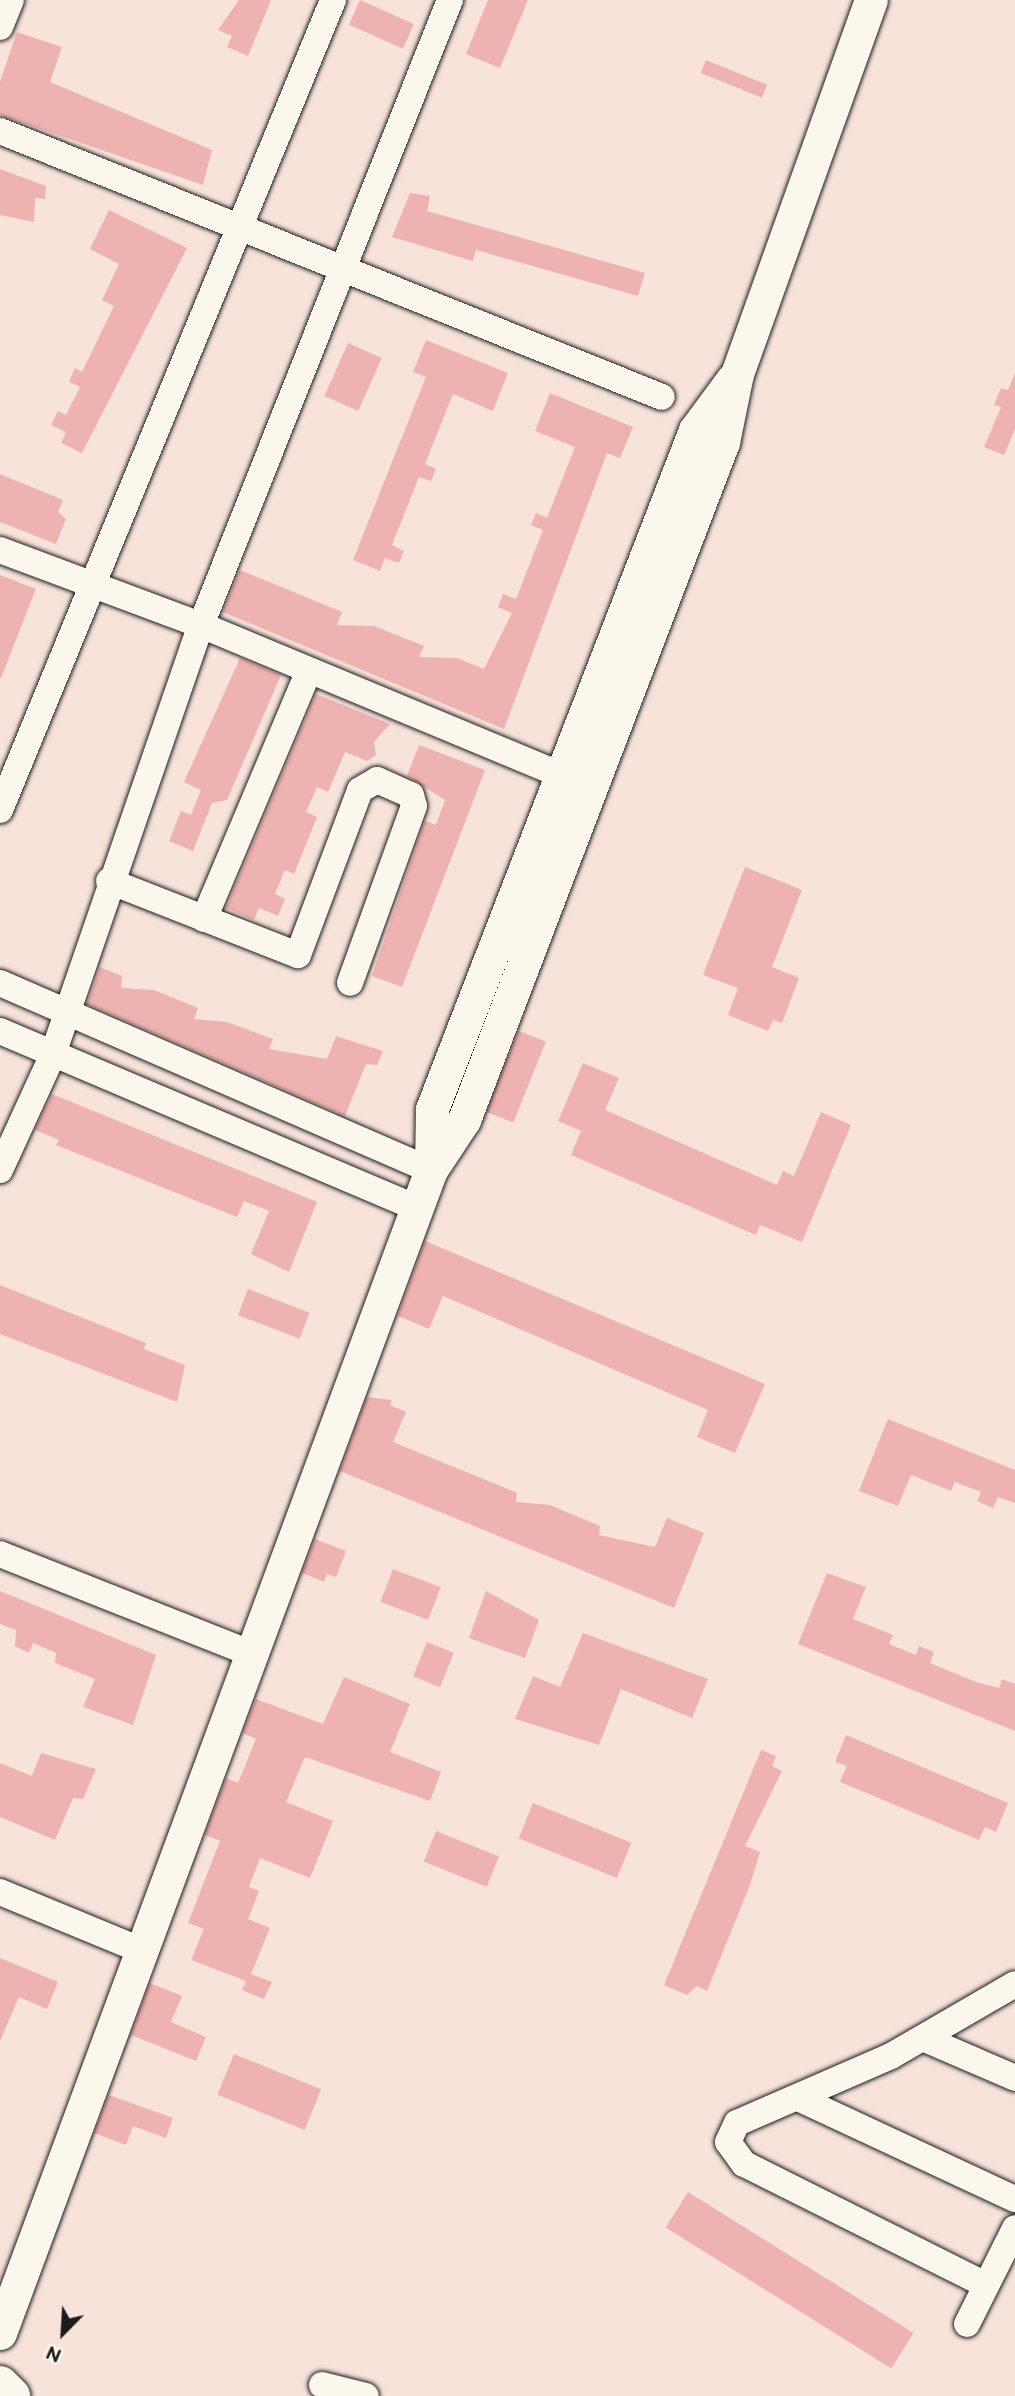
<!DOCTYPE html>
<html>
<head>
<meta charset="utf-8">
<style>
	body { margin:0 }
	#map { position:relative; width:1015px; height:2396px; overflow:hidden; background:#f7e3da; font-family:"Balsamiq Sans",sans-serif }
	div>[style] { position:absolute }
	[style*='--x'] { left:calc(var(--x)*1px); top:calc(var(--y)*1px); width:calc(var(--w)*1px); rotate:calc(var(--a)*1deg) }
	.building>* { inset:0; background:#eeb3b0; transform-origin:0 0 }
	.roads { filter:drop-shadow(0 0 2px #1c1c1c) drop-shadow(0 0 2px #1c1c1c) }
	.minor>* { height:26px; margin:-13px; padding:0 13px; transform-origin:13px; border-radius:13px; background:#fbf7ec }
	.major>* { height:33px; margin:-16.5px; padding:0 16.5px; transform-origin:16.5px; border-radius:16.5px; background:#fbf7ec }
	.highway>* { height:38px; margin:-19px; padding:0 19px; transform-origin:19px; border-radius:19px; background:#fbf7ec }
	span { translate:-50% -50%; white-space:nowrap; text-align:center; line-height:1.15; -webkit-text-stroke:7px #fbf7ec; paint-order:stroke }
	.north { position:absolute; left:28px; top:2298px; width:70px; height:70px; -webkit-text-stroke:5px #fbf7ec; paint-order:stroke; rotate:204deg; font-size:19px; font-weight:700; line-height:28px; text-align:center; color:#1c1c1c }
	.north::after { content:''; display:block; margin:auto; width:24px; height:32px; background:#1c1c1c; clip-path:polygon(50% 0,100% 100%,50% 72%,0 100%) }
</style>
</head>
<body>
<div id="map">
	<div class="building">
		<i style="clip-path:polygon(239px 0,271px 0,248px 56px,227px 47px,232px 36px,218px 30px)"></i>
		<i style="left:360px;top:0;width:59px;height:27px;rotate:24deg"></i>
		<i style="clip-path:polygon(488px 0,528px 0,500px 68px,466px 54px)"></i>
		<i style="clip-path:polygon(17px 32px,62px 47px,50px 82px,212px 150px,203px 185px,0 115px,0 82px)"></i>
		<i style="left:706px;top:60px;width:66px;height:14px;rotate:22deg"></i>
		<i style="clip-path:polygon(0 169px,46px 186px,45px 199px,35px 198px,34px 222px,0 215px)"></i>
		<i style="clip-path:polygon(410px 193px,430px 196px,427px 211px,645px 273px,638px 296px,476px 250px,473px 261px,392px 237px)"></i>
		<i style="clip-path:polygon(109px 210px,187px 248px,82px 453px,61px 443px,66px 432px,51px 425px,58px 411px,66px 415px,80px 387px,69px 382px,75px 368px,82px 372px,114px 306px,102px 300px,119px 264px,90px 249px)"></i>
		<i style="clip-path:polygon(426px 340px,508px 373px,493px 411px,453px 394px,425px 464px,436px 469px,431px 481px,419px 477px,392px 545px,404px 551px,399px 563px,385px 558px,380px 571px,353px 560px,426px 377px,413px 372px)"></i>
		<i style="left:348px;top:343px;width:37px;height:58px;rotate:24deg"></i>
		<i style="clip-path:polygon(1015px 373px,1015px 429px,1004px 455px,984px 447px,1001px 407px,994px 405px,1001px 388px,1008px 390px)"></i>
		<i style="clip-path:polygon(550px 393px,633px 427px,620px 458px,607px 453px,504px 729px,223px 612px,240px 570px,342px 612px,337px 625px,374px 626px,424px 646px,419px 657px,457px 658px,484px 669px,512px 613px,498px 607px,503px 594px,516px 599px,543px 530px,531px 525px,536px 513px,547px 518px,575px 447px,535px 431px)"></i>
		<i style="clip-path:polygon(0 474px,63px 500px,58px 512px,66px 519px,56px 544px,0 522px)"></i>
		<i style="clip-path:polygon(0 575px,36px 589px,1px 678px,0 678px)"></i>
		<i style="clip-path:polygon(240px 658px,281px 675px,227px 800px,212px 803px,193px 851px,169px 841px,181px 811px,191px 815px,201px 790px,184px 782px)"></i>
		<i style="clip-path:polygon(316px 694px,390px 724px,374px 742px,376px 755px,367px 761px,345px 752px,328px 792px,317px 787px,306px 812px,317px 817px,294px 874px,285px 870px,275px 894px,285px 899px,278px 916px,259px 908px,254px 920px,226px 908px)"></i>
		<i style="clip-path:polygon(419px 745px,485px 770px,402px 987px,372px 976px,425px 821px,436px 825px,445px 800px,407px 776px)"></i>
		<i style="clip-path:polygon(745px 867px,802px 890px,772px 967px,799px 978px,782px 1023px,773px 1020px,768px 1031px,728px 1015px,738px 988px,703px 975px)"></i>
		<i style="clip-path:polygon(100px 967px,122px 976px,121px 988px,154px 990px,198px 1008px,194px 1019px,227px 1022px,273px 1039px,269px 1049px,327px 1059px,336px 1036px,383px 1051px,377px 1065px,366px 1064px,345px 1116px,87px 1004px)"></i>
		<i style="left:519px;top:1031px;width:29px;height:87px;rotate:22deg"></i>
		<i style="clip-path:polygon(583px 1063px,619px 1078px,605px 1110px,777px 1185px,783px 1171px,794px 1176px,821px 1112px,851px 1125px,802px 1242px,760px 1225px,756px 1235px,571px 1155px,581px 1131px,558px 1121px)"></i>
		<i style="clip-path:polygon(52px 1094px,317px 1202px,289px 1272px,251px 1254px,269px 1211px,244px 1201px,237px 1217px,56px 1145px,59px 1140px,35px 1130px)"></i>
		<i style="clip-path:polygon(425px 1241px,765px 1384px,735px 1453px,697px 1437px,708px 1410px,443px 1296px,429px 1329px,398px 1316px)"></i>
		<i style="clip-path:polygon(0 1285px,146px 1343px,144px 1349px,185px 1365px,177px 1402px,0 1334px)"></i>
		<i style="left:248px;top:1289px;width:66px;height:28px;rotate:21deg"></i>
		<i style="clip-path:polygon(367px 1397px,392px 1400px,390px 1405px,406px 1412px,393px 1442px,517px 1493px,516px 1502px,550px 1505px,600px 1526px,599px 1535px,655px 1547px,667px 1518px,704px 1533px,674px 1608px,340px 1471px)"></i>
		<i style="clip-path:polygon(888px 1419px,1015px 1470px,1015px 1503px,998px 1497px,993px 1508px,977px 1501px,981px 1492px,955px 1482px,951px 1491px,911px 1475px,898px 1506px,859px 1491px)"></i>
		<i style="clip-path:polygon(315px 1539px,346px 1551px,336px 1577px,327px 1574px,324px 1582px,302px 1573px)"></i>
		<i style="left:393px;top:1569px;width:51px;height:35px;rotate:21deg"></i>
		<i style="clip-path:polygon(827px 1573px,866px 1587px,853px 1619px,893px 1635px,889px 1644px,916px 1655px,919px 1646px,934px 1652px,930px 1663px,976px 1682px,999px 1688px,1002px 1679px,1015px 1684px,1015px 1731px,798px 1644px)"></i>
		<i style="clip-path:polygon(0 1591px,156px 1655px,133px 1725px,83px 1707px,95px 1679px,55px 1663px,56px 1653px,33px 1643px,29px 1653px,15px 1646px,16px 1630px,0 1624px)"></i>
		<i style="clip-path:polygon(486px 1591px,539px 1620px,525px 1658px,469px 1638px)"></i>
		<i style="clip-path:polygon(583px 1633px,708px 1679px,692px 1718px,621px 1689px,599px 1745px,515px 1719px,533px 1676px,560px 1687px)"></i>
		<i style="left:427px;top:1642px;width:29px;height:37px;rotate:22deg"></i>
		<i style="clip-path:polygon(344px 1677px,410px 1704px,390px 1752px,441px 1772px,430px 1801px,305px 1757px,286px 1802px,333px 1821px,310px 1878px,260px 1858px,249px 1887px,259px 1891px,248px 1919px,270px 1928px,251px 1974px,272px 1982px,264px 1999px,242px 1990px,246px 1981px,191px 1960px,204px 1929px,188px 1923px,220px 1841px,205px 1835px,226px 1778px,238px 1783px,256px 1739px,243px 1733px,256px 1699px,323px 1724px)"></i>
		<i style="clip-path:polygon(846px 1735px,1008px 1803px,996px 1832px,985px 1827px,979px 1840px,840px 1782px,847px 1766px,835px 1762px)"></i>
		<i style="clip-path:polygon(761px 1750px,776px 1756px,772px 1766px,782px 1771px,745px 1846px,760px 1852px,750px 1885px,707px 1991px,697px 1986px,687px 1995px,664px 1985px)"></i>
		<i style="clip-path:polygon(41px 1753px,96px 1769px,83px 1799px,73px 1798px,55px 1840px,0 1817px,0 1763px,32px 1776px)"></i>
		<i style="left:533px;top:1803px;width:106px;height:38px;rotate:22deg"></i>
		<i style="left:436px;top:1831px;width:68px;height:33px;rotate:22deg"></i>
		<i style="clip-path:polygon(0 1958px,58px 1982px,47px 2009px,19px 1997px,0 2041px)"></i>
		<i style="clip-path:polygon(150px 1983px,182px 1996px,171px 2022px,206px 2037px,196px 2061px,131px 2035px)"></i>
		<i style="left:234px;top:2054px;width:94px;height:44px;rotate:22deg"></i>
		<i style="clip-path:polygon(109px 2095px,173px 2118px,166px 2138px,133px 2126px,126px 2145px,94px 2133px)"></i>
		<i style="left:688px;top:2192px;width:266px;height:42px;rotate:32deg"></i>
	</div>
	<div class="roads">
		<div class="minor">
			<i style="--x:0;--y:27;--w:29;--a:-68"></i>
			<i style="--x:0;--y:131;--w:713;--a:21.89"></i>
			<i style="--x:0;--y:550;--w:215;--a:20.5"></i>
			<i style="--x:201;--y:625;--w:409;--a:22.6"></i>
			<i style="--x:0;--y:810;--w:876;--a:-67.65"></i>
			<i style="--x:109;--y:881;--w:203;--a:21.4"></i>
			<i style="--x:298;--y:955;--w:176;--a:-69.4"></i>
			<i style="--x:360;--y:790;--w:20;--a:-30"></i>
			<i style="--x:377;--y:780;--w:37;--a:24"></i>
			<i style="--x:411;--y:795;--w:11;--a:75"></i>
			<i style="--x:414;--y:806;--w:188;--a:109.9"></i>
			<i style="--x:204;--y:919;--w:270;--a:-67.1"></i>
			<i style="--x:0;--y:983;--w:470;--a:23.5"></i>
			<i style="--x:0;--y:1031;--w:453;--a:23"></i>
			<i style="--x:0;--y:1170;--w:128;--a:-65.4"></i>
			<i style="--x:53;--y:1054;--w:454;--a:-71"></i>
			<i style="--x:201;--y:625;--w:673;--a:-68.28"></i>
			<i style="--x:0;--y:1554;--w:267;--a:21.6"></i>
			<i style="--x:0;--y:1892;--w:152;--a:22.4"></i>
			<i style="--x:925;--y:2039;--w:98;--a:23.4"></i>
			<i style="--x:798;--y:2098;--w:239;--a:25"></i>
			<i style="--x:986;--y:2285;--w:271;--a:-153.4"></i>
			<i style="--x:744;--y:2164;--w:27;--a:-126"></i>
			<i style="--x:728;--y:2142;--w:21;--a:-65"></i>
			<i style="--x:737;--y:2123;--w:168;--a:-23.5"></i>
			<i style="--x:891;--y:2056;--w:143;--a:-30.1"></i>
			<i style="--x:967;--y:2324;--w:107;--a:-63.4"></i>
			<i style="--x:322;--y:2385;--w:45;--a:14"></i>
		</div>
		<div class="major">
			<i style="--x:431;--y:1170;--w:61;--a:-89.1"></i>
			<i style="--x:432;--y:1109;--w:728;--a:-68.83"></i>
			<i style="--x:695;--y:430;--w:62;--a:-53.5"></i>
			<i style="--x:0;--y:2333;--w:1240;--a:-69.67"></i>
			<i style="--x:431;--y:1170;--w:60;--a:-56.6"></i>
			<i style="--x:464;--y:1120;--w:726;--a:-69.09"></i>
			<i style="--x:723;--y:442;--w:69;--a:-78.4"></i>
			<i style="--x:737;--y:374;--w:397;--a:-70.3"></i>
		</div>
		<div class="highway">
			<i style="--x:0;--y:2385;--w:16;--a:45"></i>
		</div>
	</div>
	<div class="north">N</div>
</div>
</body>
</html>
